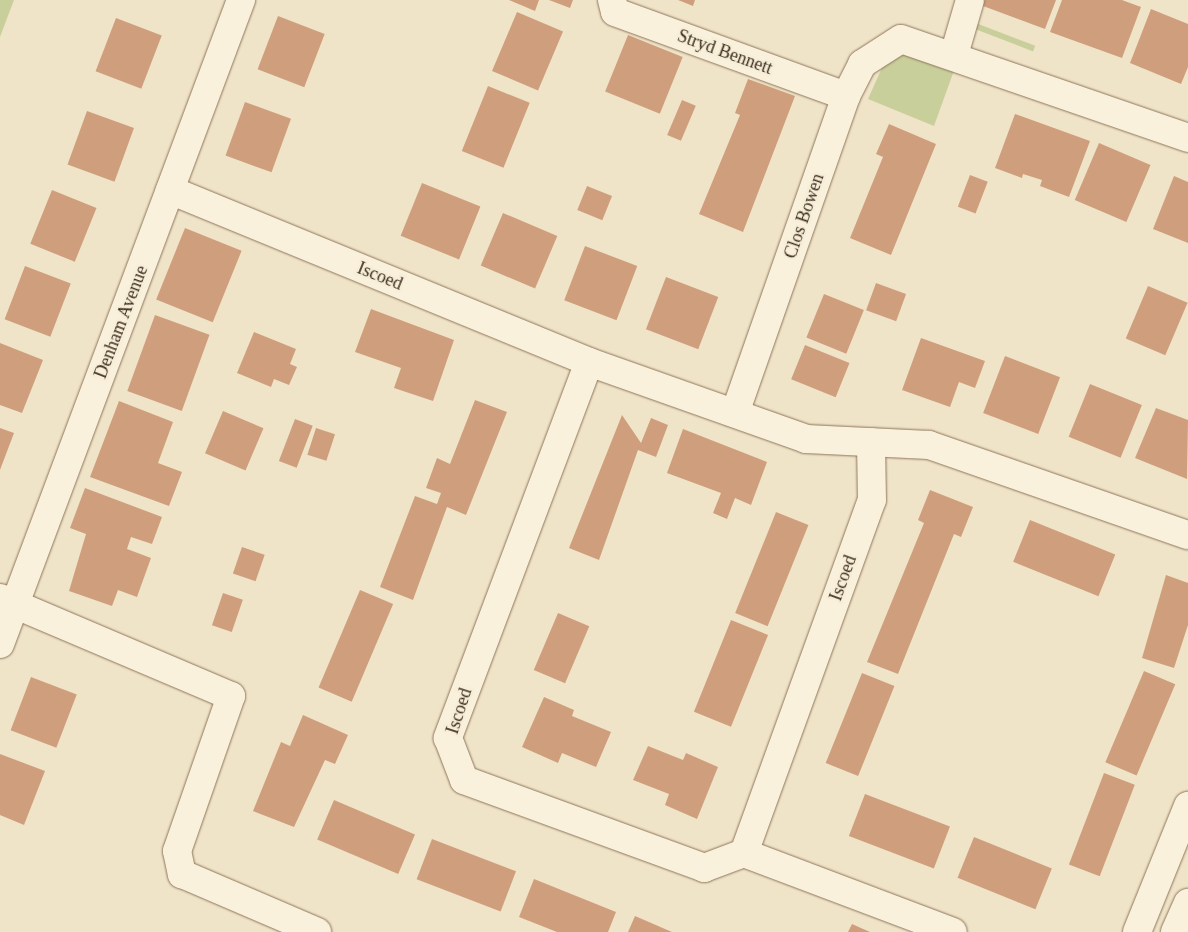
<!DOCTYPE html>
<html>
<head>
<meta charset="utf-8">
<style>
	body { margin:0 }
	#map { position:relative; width:1188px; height:932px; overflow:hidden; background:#f0e4c8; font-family:Georgia,serif }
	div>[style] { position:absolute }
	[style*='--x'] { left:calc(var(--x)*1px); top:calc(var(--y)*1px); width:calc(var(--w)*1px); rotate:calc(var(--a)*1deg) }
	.green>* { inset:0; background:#c9cf9b; transform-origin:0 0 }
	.building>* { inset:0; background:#cf9f7d; transform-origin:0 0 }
	.roads { filter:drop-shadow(0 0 1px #8d765c) drop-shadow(0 0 1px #8d765c) }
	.minor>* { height:28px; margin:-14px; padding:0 14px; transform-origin:14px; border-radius:14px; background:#faf1dc }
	span { translate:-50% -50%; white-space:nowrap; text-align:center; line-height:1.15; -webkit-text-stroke:5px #f7eed8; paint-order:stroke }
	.street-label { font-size:18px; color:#3d2e20 }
</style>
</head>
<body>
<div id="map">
	<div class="green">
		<i style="clip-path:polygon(0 0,14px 0,0 37px)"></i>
		<i style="left:968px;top:20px;width:72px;height:6px;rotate:21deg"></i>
		<i style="clip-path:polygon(905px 51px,956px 65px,934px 126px,868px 99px,885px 61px)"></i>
	</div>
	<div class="building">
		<i style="clip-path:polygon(509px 0,539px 0,535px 11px)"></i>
		<i style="clip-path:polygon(549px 0,573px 0,570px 8px)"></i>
		<i style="clip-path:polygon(678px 0,695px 0,693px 6px)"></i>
		<i style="clip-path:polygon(976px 0,1056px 0,1045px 29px,975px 3px)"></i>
		<i style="clip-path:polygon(1062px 0,1122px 0,1141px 7px,1122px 58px,1050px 32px)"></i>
		<i style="clip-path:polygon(1151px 9px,1188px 24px,1188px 67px,1181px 84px,1130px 63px)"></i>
		<i style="left:517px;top:12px;width:50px;height:64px;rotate:23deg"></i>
		<i style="left:278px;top:16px;width:50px;height:57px;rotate:21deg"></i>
		<i style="left:116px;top:18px;width:49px;height:57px;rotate:21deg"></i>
		<i style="left:628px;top:35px;width:59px;height:61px;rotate:22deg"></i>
		<i style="clip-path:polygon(748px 79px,795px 96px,743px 232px,699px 214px,740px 115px,735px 113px)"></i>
		<i style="left:488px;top:86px;width:45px;height:70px;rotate:22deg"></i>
		<i style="left:682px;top:100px;width:15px;height:38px;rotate:23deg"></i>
		<i style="left:245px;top:102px;width:49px;height:57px;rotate:20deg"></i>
		<i style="left:87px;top:111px;width:50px;height:57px;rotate:20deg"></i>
		<i style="clip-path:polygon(1015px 114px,1090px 141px,1069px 197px,1040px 186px,1042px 180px,1023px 174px,1022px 178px,995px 168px)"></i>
		<i style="clip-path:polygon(889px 124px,936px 144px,891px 255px,850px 238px,883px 157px,876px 154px)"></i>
		<i style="left:1099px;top:143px;width:56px;height:62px;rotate:23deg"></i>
		<i style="left:970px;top:175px;width:19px;height:34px;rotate:21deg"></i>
		<i style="clip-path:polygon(1174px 176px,1188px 182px,1188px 243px,1153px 229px)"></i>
		<i style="left:422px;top:183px;width:63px;height:57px;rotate:22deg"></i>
		<i style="left:587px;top:186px;width:27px;height:26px;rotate:22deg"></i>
		<i style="left:52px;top:190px;width:48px;height:58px;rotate:22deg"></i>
		<i style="left:503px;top:213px;width:59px;height:57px;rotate:23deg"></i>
		<i style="left:185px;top:228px;width:61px;height:77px;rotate:22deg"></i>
		<i style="left:585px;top:246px;width:56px;height:58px;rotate:21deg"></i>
		<i style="left:25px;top:266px;width:49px;height:57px;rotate:21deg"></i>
		<i style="left:666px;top:277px;width:56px;height:56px;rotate:21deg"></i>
		<i style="left:876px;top:283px;width:32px;height:29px;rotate:20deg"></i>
		<i style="left:1148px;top:286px;width:43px;height:57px;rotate:23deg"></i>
		<i style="left:824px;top:294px;width:43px;height:47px;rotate:22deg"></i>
		<i style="clip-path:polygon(371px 309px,454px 340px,433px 401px,394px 388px,401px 368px,355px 352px)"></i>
		<i style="left:155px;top:315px;width:58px;height:81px;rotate:20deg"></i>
		<i style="clip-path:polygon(254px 332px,296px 349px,290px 364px,297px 367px,289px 385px,274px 379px,271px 387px,237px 373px)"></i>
		<i style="clip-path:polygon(921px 338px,985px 361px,975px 388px,959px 382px,950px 407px,902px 390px)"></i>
		<i style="clip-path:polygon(0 343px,43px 360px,22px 413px,0 405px)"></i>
		<i style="left:805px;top:345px;width:48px;height:37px;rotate:22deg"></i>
		<i style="left:1005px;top:356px;width:59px;height:61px;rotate:21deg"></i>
		<i style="left:1090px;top:384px;width:56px;height:57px;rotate:22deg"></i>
		<i style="clip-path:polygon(475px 400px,507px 412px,466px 515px,447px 507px,413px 600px,380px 587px,415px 496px,437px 504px,441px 493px,426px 488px,437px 458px,450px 464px)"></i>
		<i style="clip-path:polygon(119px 401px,173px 422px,158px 463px,182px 472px,169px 506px,90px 477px)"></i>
		<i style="clip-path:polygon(1156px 408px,1188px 420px,1187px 479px,1135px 458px)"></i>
		<i style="left:223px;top:411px;width:44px;height:46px;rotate:23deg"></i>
		<i style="clip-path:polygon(622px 415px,641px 443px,651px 418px,668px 425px,656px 457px,638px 450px,599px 560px,569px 548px)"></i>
		<i style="left:295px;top:419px;width:19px;height:45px;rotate:21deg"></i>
		<i style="clip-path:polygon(0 428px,14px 433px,0 470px)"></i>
		<i style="left:316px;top:428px;width:20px;height:28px;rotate:18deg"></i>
		<i style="clip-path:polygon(683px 429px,767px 462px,751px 505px,735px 498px,727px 519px,713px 513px,721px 493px,667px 473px)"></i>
		<i style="clip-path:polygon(85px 488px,162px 517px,152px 544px,131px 537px,127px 549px,151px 558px,137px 597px,118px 590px,112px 606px,69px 591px,86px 534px,70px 528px)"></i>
		<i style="clip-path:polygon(930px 490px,973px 507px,961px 537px,954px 534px,898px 674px,867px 662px,924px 523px,918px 520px)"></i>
		<i style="left:776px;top:512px;width:35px;height:109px;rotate:22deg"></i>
		<i style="left:1030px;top:520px;width:92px;height:45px;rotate:22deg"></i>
		<i style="left:242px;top:547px;width:24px;height:28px;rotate:19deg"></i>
		<i style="clip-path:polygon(1166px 575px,1188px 583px,1188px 625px,1174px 668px,1142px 658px)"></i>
		<i style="left:360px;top:590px;width:36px;height:106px;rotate:23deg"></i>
		<i style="left:223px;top:593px;width:21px;height:34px;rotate:19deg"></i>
		<i style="left:558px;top:613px;width:34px;height:62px;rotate:23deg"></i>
		<i style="left:731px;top:620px;width:40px;height:99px;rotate:22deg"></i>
		<i style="left:1144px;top:671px;width:34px;height:99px;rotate:23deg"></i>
		<i style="left:862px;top:673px;width:35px;height:97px;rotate:22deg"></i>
		<i style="left:31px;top:677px;width:49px;height:57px;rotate:21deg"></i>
		<i style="clip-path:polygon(544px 697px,574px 710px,572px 716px,611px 732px,596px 767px,562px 753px,558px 763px,522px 747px)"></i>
		<i style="clip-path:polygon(303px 715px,348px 735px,335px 764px,325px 760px,294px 827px,253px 811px,281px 742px,290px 746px)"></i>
		<i style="clip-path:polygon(648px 746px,683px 760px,686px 753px,718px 767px,697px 819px,665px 805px,669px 794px,633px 780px)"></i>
		<i style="clip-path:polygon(0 754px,45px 771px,24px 825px,0 815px)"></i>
		<i style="left:1104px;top:773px;width:33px;height:98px;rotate:21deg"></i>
		<i style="left:865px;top:794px;width:91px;height:45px;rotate:21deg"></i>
		<i style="left:334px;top:800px;width:88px;height:43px;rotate:23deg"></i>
		<i style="left:974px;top:837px;width:84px;height:44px;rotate:22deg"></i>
		<i style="left:432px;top:839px;width:90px;height:43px;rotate:21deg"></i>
		<i style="clip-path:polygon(534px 879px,616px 912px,608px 932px,557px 932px,519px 917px)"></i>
		<i style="clip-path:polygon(635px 916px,672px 932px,628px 932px)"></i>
		<i style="clip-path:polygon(852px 924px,870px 932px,848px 932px)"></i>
	</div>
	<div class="roads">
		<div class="minor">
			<i style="--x:612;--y:0;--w:12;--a:76"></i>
			<i style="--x:615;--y:12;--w:246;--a:20"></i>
			<i style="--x:954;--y:55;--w:57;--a:-73.8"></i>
			<i style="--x:170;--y:190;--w:453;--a:22.3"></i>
			<i style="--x:589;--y:362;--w:230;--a:19.5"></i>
			<i style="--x:806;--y:439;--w:123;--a:2.8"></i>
			<i style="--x:929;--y:445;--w:274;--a:19.2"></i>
			<i style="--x:589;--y:362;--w:402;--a:110.6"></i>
			<i style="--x:448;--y:738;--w:45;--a:69.1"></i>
			<i style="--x:464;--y:780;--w:256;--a:20.1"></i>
			<i style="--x:704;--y:868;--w:43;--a:-20.6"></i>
			<i style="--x:744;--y:853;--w:223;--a:20.7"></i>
			<i style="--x:735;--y:413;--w:336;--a:-70.7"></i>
			<i style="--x:846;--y:96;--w:36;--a:-63"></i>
			<i style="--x:862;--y:64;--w:46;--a:-32.7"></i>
			<i style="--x:901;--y:39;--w:304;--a:19"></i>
			<i style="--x:0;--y:598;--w:251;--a:23"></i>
			<i style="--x:231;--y:696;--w:164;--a:109.2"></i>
			<i style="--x:177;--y:851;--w:24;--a:78"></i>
			<i style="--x:182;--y:874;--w:147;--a:23.2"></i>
			<i style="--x:0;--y:644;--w:688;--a:-69.48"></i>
			<i style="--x:744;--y:853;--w:375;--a:-70.1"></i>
			<i style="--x:872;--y:500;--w:58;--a:-91"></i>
			<i style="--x:1137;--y:932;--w:136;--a:-68"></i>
			<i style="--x:1175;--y:932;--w:32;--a:-66"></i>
		</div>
	</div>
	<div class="street-label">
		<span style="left:725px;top:52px;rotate:20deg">Stryd Bennett</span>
		<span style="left:804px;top:216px;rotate:-71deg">Clos Bowen</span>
		<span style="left:380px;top:276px;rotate:22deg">Iscoed</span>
		<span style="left:121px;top:322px;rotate:-69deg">Denham Avenue</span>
		<span style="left:843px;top:578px;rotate:-70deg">Iscoed</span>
		<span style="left:459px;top:711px;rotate:-72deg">Iscoed</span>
	</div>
</div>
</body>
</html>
